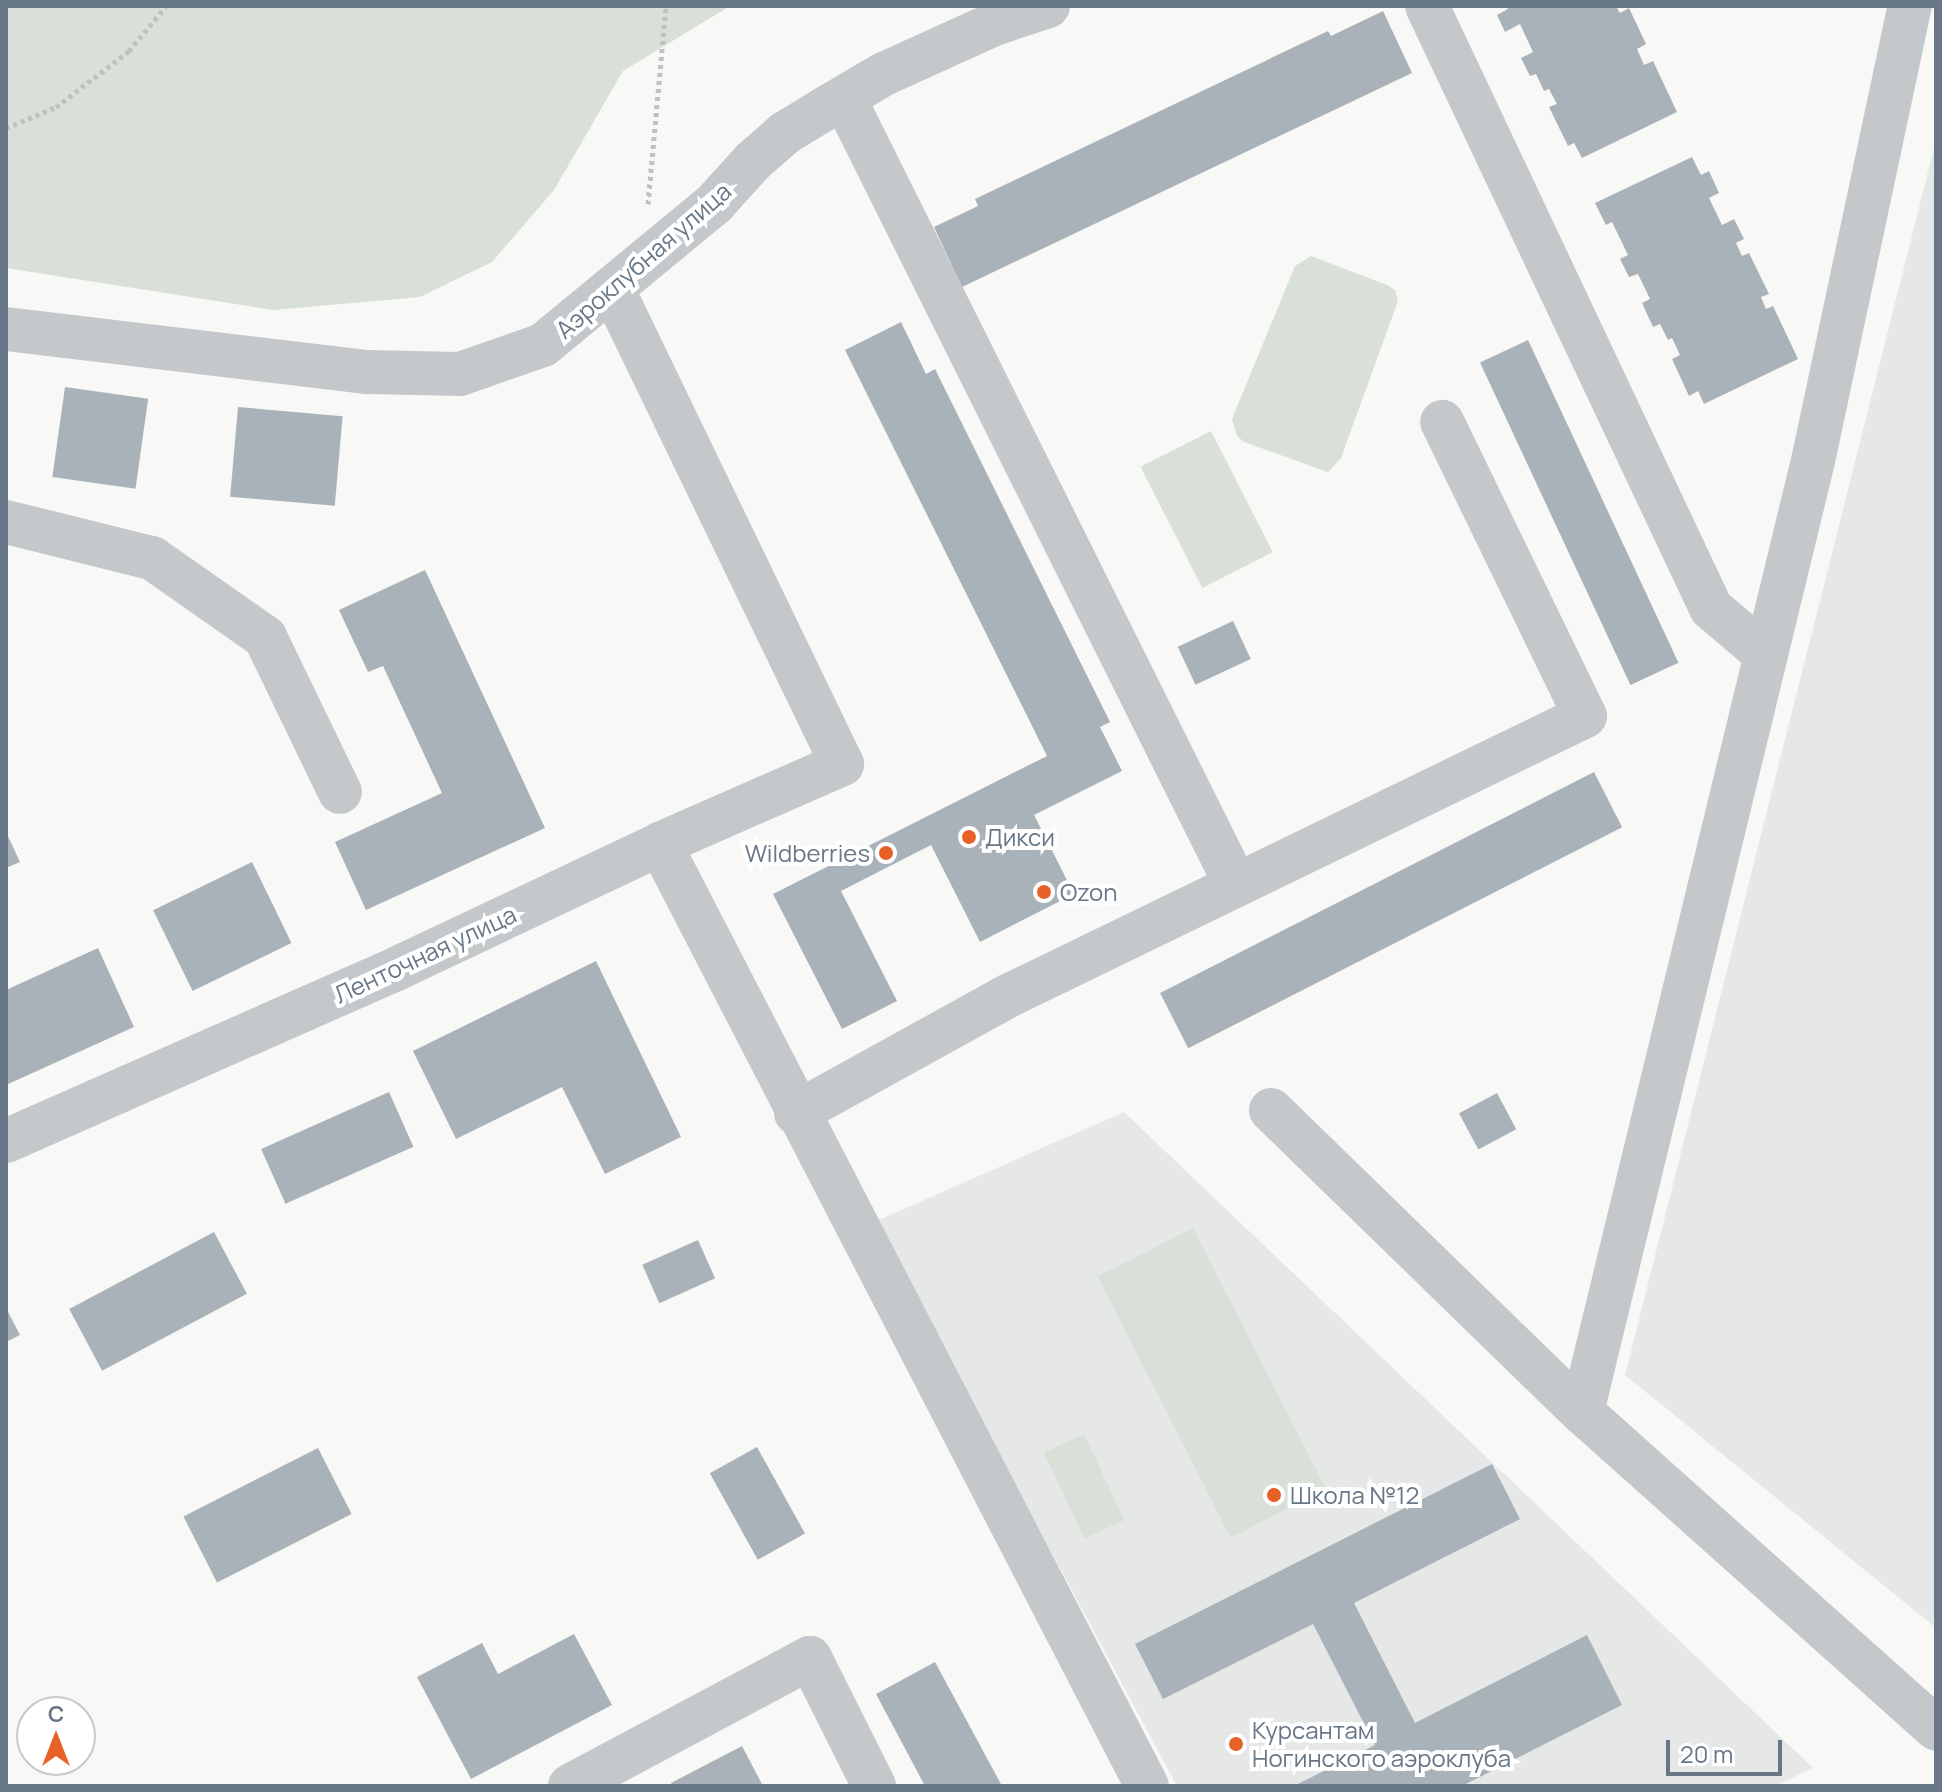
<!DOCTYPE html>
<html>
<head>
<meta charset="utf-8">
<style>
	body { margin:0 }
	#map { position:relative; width:1942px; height:1792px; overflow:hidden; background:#f8f8f6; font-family:Manrope,sans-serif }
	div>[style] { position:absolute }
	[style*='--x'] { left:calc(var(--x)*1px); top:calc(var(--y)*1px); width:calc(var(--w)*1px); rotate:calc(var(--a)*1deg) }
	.built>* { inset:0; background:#e6e7e7 }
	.green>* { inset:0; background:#d9e0d7; transform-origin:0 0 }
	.building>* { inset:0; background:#aab2b9; transform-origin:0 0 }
	.path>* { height:5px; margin-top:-2.5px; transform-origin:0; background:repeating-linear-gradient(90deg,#bec0c3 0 4px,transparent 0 8px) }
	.minor>* { height:44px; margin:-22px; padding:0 22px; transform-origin:22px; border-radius:22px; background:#c4c8cb }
	.dots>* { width:22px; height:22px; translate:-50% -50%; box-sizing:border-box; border:4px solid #fff; border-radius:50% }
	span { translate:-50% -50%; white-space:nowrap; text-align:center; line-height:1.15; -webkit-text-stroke:8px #fff; paint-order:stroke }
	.street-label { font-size:24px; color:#677787 }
	.poi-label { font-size:24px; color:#677787 }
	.left { translate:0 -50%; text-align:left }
	.right { translate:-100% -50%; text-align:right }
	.frame { position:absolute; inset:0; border:8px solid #677787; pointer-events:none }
	.north { position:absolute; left:16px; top:1696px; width:80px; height:80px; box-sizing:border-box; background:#fff; border:2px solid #c2c9cf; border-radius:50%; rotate:0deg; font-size:22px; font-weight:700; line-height:32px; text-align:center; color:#677787 }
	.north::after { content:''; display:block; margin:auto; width:28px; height:36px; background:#e76127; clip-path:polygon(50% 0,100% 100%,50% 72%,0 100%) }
	.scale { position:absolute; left:1666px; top:1740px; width:116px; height:36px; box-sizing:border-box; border:4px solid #677787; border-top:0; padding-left:10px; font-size:24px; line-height:28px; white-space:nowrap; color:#677787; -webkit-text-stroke:6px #fff; paint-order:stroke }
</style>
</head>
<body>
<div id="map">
	<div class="built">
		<i style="clip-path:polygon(1936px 140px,1936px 1628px,1625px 1375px)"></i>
		<i style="clip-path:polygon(1124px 1112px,1813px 1768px,1775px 1786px,1177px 1786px,874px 1222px)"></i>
	</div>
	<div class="green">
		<i style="clip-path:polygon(6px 6px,730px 6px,623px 71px,554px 190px,492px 262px,420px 297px,273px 310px,6px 268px)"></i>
		<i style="clip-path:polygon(1311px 256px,1387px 285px,1395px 290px,1398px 301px,1341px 458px,1328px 472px,1244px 442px,1237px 436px,1232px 419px,1295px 266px)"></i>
		<i style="left:1211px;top:431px;width:136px;height:79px;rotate:63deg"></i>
		<i style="left:1193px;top:1228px;width:293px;height:107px;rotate:63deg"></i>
		<i style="left:1084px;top:1434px;width:95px;height:44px;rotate:65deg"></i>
	</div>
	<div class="building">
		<i style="clip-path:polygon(1506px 6px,1616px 6px,1620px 13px,1629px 8px,1646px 44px,1637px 49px,1644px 65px,1653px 61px,1677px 112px,1582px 158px,1574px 143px,1568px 146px,1549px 107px,1557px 104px,1549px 89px,1544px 91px,1536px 74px,1530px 76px,1521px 58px,1533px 52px,1520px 24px,1505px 32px,1497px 15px,1508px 9px)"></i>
		<i style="clip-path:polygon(1383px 11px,1412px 73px,962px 287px,934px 227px,978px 206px,975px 199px,1328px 31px,1331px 36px)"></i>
		<i style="clip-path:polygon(1692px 157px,1701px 175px,1709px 171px,1719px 193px,1709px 198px,1722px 225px,1734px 219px,1744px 239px,1736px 243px,1742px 256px,1749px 253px,1769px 294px,1761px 297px,1766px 309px,1773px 306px,1798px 359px,1704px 404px,1698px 391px,1689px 396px,1672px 359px,1680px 355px,1672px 338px,1668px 340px,1660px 324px,1653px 327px,1642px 303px,1650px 299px,1638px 274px,1629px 277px,1620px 259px,1628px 255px,1612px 222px,1606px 225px,1595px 203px)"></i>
		<i style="clip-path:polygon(901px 322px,926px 374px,935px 369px,1110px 722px,1100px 727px,1122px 771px,1034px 815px,1074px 894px,980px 942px,931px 845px,841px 891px,897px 1001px,842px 1029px,773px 894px,1047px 756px,845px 350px)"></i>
		<i style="left:1528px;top:340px;width:356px;height:53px;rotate:65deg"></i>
		<i style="left:65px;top:387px;width:84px;height:91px;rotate:8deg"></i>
		<i style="left:238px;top:407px;width:105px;height:90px;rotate:5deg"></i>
		<i style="clip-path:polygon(425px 570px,545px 828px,366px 910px,335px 842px,442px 793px,383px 666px,368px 672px,339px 610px)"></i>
		<i style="left:1233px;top:621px;width:42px;height:61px;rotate:65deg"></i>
		<i style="left:1594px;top:772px;width:62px;height:487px;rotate:63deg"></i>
		<i style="clip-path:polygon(6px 832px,20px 862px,6px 868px)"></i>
		<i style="left:252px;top:862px;width:90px;height:110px;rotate:64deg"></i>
		<i style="clip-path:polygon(98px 948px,134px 1027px,6px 1085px,6px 990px)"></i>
		<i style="clip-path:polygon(596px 961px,681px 1137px,605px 1174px,562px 1087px,456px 1139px,413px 1051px)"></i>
		<i style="left:389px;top:1092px;width:60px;height:140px;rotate:66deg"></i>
		<i style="left:1497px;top:1093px;width:41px;height:43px;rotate:62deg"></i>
		<i style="left:214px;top:1232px;width:70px;height:164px;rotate:62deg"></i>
		<i style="left:698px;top:1240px;width:42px;height:61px;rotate:66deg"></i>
		<i style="clip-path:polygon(6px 1308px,20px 1335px,6px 1342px)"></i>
		<i style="left:757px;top:1447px;width:99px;height:54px;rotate:61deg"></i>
		<i style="left:318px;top:1448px;width:74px;height:151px;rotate:63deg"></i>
		<i style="clip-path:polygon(1492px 1464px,1520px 1519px,1354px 1603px,1415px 1723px,1587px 1635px,1622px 1705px,1462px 1786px,1294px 1786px,1375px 1745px,1313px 1624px,1163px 1699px,1135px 1644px)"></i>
		<i style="clip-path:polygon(574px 1634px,612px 1705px,471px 1779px,417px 1677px,482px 1643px,498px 1674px)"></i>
		<i style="clip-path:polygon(935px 1662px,1002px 1786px,925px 1786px,876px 1694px)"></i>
		<i style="clip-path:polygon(742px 1746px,763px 1786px,673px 1786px,671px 1783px)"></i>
	</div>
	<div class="path">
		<i style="--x:6;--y:128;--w:54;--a:-22.8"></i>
		<i style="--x:56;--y:107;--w:92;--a:-37.5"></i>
		<i style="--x:129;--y:51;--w:58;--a:-50.6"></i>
		<i style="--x:648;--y:204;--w:199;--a:-84.8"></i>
	</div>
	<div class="minor">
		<i style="--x:1427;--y:6;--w:666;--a:64.74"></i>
		<i style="--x:1711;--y:608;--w:72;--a:40.5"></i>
		<i style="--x:844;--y:98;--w:879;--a:63.52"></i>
		<i style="--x:6;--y:329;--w:366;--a:6.8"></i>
		<i style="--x:369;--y:372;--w:91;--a:1.3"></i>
		<i style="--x:460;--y:374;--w:88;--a:-19.3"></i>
		<i style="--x:543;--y:345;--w:222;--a:-39.5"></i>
		<i style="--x:714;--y:204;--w:58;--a:-47.8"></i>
		<i style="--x:753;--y:161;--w:43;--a:-41.2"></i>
		<i style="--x:785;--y:133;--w:48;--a:-31.4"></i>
		<i style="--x:826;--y:108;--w:67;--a:-30.4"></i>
		<i style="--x:884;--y:74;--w:121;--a:-24.4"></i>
		<i style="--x:994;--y:24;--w:57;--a:-18.4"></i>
		<i style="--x:6;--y:522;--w:150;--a:13.9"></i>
		<i style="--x:152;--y:558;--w:138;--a:35"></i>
		<i style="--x:265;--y:637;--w:172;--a:64.2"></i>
		<i style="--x:660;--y:844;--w:1060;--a:62.66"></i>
		<i style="--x:1271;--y:1110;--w:434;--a:44.2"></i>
		<i style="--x:1582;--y:1412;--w:475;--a:41.8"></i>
		<i style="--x:796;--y:1113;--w:244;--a:-28.9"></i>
		<i style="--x:1010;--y:995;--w:639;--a:-25.88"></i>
		<i style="--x:1585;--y:716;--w:327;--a:-115.9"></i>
		<i style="--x:6;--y:1141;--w:428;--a:-23.8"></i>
		<i style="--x:398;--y:968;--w:290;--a:-25.3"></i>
		<i style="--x:660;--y:844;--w:199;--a:-23.7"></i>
		<i style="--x:842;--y:764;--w:526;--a:-115.79"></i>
		<i style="--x:1582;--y:1412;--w:979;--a:-76.35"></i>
		<i style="--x:1813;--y:461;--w:465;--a:-78"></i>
		<i style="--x:570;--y:1786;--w:272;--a:-28.1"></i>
		<i style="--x:810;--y:1658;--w:143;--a:63.4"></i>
	</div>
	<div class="dots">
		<i style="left:969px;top:837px;background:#e76127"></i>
		<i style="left:886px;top:853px;background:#e76127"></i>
		<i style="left:1044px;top:892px;background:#e76127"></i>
		<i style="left:1274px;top:1495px;background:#e76127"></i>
		<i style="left:1236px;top:1744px;background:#e76127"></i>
	</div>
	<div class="street-label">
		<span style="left:643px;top:260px;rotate:-41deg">Аэроклубная улица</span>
		<span style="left:425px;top:954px;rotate:-25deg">Ленточная улица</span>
	</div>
	<div class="poi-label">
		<span class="left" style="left:985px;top:837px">Дикси</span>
		<span class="right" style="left:870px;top:853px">Wildberries</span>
		<span class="left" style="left:1060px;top:892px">Ozon</span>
		<span class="left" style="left:1290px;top:1495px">Школа №12</span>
		<span class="left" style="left:1252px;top:1744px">Курсантам<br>Ногинского аэроклуба</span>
	</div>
	<div class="frame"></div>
	<div class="north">С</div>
	<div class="scale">20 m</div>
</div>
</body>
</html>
